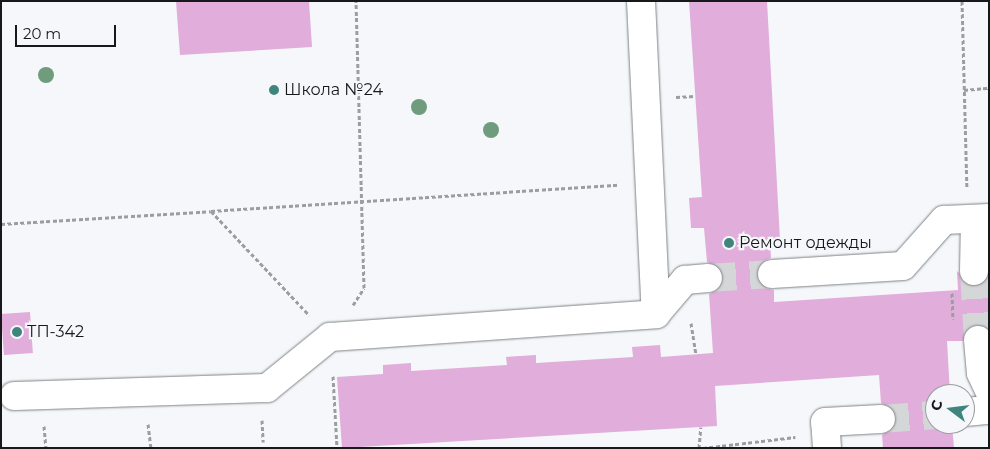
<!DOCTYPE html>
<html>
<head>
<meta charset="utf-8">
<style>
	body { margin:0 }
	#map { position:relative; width:990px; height:449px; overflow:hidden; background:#f5f7fa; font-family:Montserrat,sans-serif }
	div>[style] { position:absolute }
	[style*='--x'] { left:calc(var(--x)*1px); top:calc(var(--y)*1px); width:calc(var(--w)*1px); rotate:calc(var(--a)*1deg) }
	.building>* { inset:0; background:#e1adda; transform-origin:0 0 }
	.minor-tunnel>* { height:28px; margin-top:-14px; transform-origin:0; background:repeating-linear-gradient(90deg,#d4d6d8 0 28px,transparent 0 42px) }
	.path>* { height:3px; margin-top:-1.5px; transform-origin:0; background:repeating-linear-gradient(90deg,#9b9d9f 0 4px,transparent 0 6.5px) }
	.roads { filter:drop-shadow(0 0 1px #7f8284) drop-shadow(0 0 1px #7f8284) }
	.minor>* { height:28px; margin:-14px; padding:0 14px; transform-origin:14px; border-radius:14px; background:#fff }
	.trees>* { width:16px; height:16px; margin:-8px; border-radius:50%; background:#6f9c7d }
	.dots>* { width:14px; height:14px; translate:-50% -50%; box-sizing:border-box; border:2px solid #f5f7fa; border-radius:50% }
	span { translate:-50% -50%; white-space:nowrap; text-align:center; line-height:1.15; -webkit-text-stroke:4.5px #f5f7fa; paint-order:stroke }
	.poi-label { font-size:16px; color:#171819 }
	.left { translate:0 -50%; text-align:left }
	.frame { position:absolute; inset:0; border:2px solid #171819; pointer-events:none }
	.north { position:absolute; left:925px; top:384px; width:50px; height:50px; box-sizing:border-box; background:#f5f7fa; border:1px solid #9c9ea0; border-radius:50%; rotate:285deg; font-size:14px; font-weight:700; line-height:20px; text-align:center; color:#171819 }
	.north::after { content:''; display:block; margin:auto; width:18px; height:22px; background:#3f857d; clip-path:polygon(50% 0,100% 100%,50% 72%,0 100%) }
	.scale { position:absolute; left:15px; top:25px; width:101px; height:22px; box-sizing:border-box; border:2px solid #171819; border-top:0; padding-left:6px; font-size:15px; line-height:18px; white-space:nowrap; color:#171819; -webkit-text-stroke:4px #f5f7fa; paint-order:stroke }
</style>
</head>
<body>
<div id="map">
	<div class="building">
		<i style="clip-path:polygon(176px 1px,309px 1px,312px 47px,180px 55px)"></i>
		<i style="clip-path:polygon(689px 1px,767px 1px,780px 240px,770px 241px,771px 258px,763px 261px,756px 274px,765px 288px,774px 290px,774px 302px,958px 290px,957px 271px,973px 287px,982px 284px,989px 275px,989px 329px,976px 325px,969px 328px,963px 341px,947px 341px,950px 394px,935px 394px,935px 424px,952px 424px,954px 448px,883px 448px,882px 435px,895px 426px,897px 418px,894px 410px,881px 403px,879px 375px,715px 386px,717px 426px,342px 448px,337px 377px,383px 374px,383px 365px,411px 363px,411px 371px,507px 365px,506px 357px,536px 355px,536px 363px,633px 357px,632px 347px,660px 345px,661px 357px,713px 353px,709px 294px,717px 290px,724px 277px,720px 269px,707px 262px,704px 228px,691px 228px,689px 198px,702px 197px)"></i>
		<i style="left:30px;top:312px;width:41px;height:29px;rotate:86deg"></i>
	</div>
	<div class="minor-tunnel">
		<i style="--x:974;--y:271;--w:69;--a:86.7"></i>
		<i style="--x:708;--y:278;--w:64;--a:-3.6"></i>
		<i style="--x:881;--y:419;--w:54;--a:-4.2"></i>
	</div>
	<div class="path">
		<i style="--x:962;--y:1;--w:187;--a:88.5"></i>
		<i style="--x:964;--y:90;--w:25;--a:-5"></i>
		<i style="--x:676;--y:97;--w:19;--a:-3"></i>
		<i style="--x:211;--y:211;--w:408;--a:-3.7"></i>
		<i style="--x:1;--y:224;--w:210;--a:-3.5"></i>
		<i style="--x:211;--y:211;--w:143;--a:46.7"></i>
		<i style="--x:952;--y:293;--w:26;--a:88"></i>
		<i style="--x:353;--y:305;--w:20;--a:-57"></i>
		<i style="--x:364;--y:288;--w:287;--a:-91.6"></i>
		<i style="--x:691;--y:323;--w:31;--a:81"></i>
		<i style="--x:333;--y:376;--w:72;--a:86.8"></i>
		<i style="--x:262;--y:420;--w:22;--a:87"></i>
		<i style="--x:148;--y:424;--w:24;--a:83"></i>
		<i style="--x:44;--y:426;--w:22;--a:85"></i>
		<i style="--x:699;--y:448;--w:21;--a:-85"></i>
		<i style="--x:703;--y:448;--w:93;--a:-6.8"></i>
	</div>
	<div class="roads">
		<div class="minor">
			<i style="--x:641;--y:1;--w:313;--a:87.3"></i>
			<i style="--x:974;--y:271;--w:52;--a:-88.9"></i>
			<i style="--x:772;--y:274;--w:131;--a:-3.5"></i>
			<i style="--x:903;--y:266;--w:62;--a:-48.3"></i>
			<i style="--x:944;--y:220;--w:45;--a:-2.5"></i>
			<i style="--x:978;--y:340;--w:33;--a:85"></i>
			<i style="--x:981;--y:373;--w:19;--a:65"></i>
			<i style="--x:14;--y:396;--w:253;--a:-1.8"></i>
			<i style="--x:267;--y:388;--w:81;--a:-39"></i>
			<i style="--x:330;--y:337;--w:327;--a:-4"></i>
			<i style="--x:656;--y:314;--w:45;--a:-49.5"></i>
			<i style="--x:685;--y:280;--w:23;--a:-5"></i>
			<i style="--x:965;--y:412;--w:24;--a:-5"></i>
			<i style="--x:827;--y:448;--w:26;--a:-94"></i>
			<i style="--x:825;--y:422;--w:56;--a:-3.1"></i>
		</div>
	</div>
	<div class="trees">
		<i style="left:46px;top:75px"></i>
		<i style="left:419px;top:107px"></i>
		<i style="left:491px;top:130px"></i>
	</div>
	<div class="dots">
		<i style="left:274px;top:90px;background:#3f857d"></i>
		<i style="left:729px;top:243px;background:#3f857d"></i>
		<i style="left:17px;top:332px;background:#3f857d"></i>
	</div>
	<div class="poi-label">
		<span class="left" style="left:284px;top:90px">Школа №24</span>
		<span class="left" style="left:739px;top:243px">Ремонт одежды</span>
		<span class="left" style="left:27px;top:332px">ТП-342</span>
	</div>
	<div class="frame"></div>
	<div class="north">С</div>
	<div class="scale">20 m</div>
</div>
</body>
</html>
